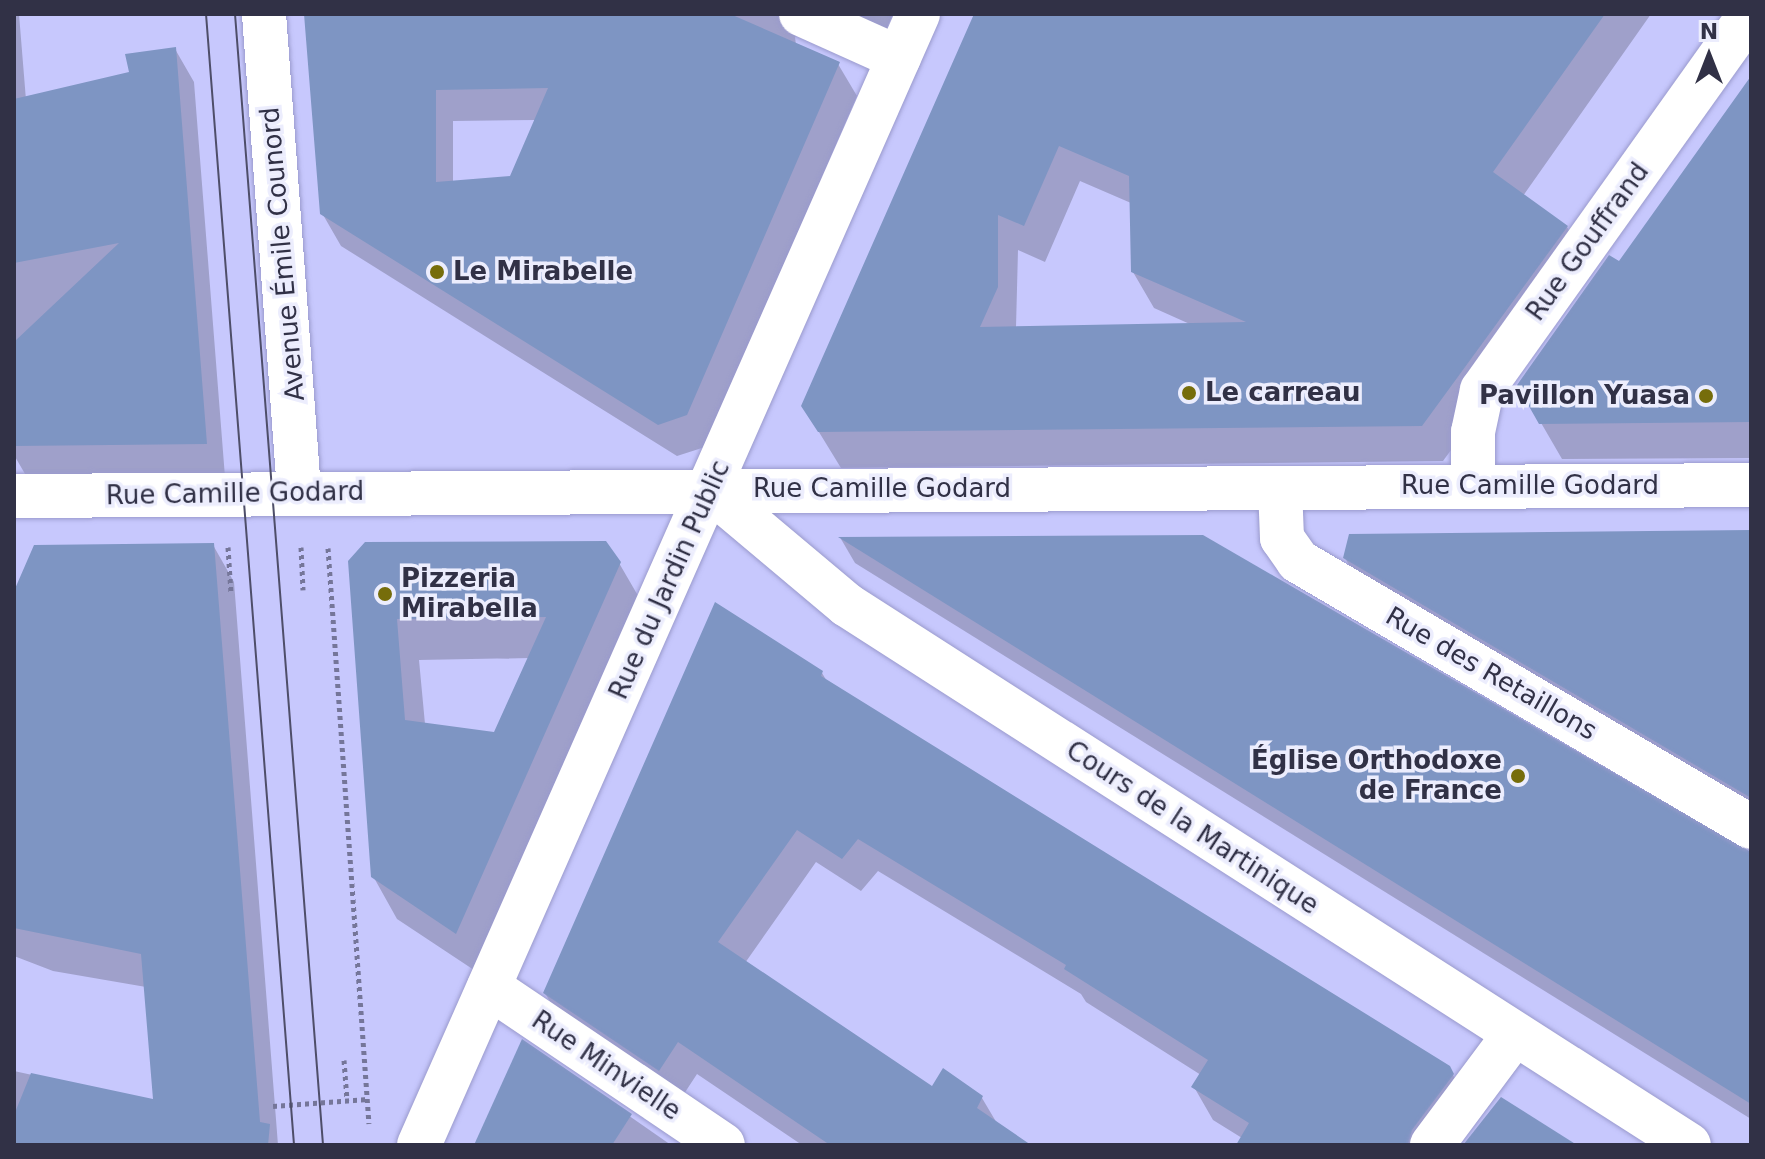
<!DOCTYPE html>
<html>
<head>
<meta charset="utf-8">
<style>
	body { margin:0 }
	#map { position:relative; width:1765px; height:1159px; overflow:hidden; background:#c7c8fd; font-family:"DejaVu Sans",sans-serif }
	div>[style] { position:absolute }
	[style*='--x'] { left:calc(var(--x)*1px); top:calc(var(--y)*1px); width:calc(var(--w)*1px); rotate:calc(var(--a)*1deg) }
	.shadow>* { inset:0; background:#0003 }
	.building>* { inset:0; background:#7e95c3 }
	.path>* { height:5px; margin-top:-2.5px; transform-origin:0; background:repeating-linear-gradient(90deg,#757699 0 4px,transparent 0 8px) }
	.roads { filter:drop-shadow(0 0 2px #9a9acd) drop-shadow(0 0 2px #9a9acd) }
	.minor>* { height:44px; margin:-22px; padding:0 22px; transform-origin:22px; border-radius:22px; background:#fff }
	.tertiary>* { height:44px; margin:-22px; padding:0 22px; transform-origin:22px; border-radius:22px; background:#fff }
	.tram>* { height:2px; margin:-1px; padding:0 1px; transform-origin:1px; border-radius:1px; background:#4e4e69 }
	.dots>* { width:22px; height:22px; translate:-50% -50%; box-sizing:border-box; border:4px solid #ecedfd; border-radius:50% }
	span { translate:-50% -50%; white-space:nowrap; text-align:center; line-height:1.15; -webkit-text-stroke:7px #ecedfd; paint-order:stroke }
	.street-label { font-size:26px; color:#313146 }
	.poi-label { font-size:26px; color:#313146; font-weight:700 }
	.left { translate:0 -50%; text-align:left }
	.right { translate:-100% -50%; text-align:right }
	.frame { position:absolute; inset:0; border:16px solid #313146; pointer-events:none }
	.north { position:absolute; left:1669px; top:16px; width:80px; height:80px; -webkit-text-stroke:6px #ecedfd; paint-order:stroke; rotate:0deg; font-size:22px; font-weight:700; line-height:32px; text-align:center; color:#313146 }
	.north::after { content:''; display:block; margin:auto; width:28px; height:36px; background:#313146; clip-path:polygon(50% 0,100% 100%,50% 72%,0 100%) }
</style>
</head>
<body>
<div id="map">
	<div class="shadow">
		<i style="clip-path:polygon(14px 14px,19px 14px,26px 100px,132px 74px,175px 49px,194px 82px,225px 477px,28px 479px,14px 455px)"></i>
		<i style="clip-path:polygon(evenodd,429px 14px,893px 14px,887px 28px,862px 37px,817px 21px,795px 37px,796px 45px,838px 64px,857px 96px,705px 447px,677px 456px,341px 246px,322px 213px,429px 14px,536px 120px,512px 178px,453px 183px,453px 121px,536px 120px)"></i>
		<i style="clip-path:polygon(evenodd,976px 14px,1651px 14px,1523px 196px,1567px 227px,1588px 263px,1443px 461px,841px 468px,803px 406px,976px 14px,1080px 181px,1131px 203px,1133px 272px,1154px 308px,1192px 325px,1016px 328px,1018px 250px,1045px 262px,1080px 181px)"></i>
		<i style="clip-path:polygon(1751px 79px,1751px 458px,1562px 459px,1519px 385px,1619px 264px)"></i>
		<i style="clip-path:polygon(1751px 532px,1751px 814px,1360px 584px,1345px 558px)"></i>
		<i style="clip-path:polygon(1202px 537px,1751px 854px,1751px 1119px,855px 563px,841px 539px)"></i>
		<i style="clip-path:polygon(213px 545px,234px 582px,278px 1145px,14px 1145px,14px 1071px,156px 1102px,146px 987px,53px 971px,14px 956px,14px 596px)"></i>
		<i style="clip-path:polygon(evenodd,350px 562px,619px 563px,644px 606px,480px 974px,397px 919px,373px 876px,350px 562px,530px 658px,496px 734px,425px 724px,419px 660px,530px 658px)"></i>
		<i style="clip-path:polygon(822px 673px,828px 683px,1449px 1068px,1468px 1102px,1446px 1145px,1238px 1145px,1242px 1138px,1213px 1120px,1194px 1087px,1201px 1075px,1086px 1002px,1081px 994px,878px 871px,861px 891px,816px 862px,745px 963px,932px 1088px,982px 1098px,998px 1125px,1027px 1145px,802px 1145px,697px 1074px,678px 1103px,564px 1026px,545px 993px)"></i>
		<i style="clip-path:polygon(523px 1042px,671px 1145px,477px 1145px)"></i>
	</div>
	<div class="building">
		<i style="clip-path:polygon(evenodd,304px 14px,730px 14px,840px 62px,687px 415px,658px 425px,320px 214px,304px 14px,548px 88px,510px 176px,436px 182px,436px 90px,548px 88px)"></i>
		<i style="clip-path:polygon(evenodd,974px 14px,1605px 14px,1493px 172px,1568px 226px,1422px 426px,818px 432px,801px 406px,974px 14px,1059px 146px,1129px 176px,1131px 272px,1246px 322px,980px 327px,998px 287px,998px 215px,1024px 226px,1059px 146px)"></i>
		<i style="clip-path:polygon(176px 47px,207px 444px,14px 446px,14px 342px,119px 243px,14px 263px,14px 99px,129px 72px,125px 54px)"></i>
		<i style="clip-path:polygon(1751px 76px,1751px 422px,1539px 424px,1517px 385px,1609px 255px,1619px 261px)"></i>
		<i style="clip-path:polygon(1751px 530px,1751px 798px,1343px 558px,1349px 534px)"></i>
		<i style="clip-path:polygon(1203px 535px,1751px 852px,1751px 1104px,838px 537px)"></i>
		<i style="clip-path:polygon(evenodd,606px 541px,621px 562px,456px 934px,371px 877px,348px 561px,365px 542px,606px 541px,546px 617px,494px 732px,405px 720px,397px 619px,546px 617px)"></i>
		<i style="clip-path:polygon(214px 543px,260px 1122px,270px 1124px,268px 1145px,14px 1145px,14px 1115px,31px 1073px,153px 1099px,141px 954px,14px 928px,14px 591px,34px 545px)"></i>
		<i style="clip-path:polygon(715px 602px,823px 671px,821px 676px,1450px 1066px,1454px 1074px,1412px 1130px,1408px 1145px,1236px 1145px,1249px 1123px,1191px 1087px,1208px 1060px,1064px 969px,1066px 965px,858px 839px,842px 859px,797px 830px,718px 942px,932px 1086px,943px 1068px,983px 1096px,977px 1108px,1031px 1145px,830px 1145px,678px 1042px,659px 1071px,543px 993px)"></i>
		<i style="clip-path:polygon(522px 1039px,632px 1114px,612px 1145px,474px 1145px)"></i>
		<i style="clip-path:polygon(1501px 1097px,1577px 1145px,1463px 1145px)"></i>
	</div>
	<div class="path">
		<i style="--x:228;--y:547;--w:46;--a:86.3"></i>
		<i style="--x:301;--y:547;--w:43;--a:87.3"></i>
		<i style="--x:328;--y:548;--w:577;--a:85.93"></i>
		<i style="--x:344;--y:1060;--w:40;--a:85.7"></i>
		<i style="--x:273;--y:1106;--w:95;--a:-4.2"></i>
	</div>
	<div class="roads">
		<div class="minor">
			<i style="--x:264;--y:14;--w:480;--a:85.8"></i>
			<i style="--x:801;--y:14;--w:107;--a:24.2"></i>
			<i style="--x:1473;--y:487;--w:55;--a:-90"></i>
			<i style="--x:1473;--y:432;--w:43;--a:-77.9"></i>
			<i style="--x:1482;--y:390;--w:462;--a:-54.5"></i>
			<i style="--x:1280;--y:488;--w:50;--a:87.7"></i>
			<i style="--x:1282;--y:538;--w:28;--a:55"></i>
			<i style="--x:1298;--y:561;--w:525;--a:30.42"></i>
			<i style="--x:489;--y:987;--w:282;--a:34"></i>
			<i style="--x:419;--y:1145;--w:1236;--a:-66.19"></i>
			<i style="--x:1432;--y:1145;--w:137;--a:-53.3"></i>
		</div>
		<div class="tertiary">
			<i style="--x:710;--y:490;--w:179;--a:40"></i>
			<i style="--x:847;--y:605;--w:1000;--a:32.67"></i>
			<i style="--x:14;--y:496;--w:1737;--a:-0.36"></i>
		</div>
	</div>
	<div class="tram">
		<i style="--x:206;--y:14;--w:1134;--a:85.55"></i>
		<i style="--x:235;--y:14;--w:1134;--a:85.55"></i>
	</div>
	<div class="dots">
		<i style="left:437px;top:272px;background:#766d0b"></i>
		<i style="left:1189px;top:393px;background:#766d0b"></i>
		<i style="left:1706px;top:396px;background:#766d0b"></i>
		<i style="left:385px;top:594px;background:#766d0b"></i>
		<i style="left:1518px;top:776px;background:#766d0b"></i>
	</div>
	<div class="street-label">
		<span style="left:1588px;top:242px;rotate:-54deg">Rue Gouffrand</span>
		<span style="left:283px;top:254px;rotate:-95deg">Avenue Émile Counord</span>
		<span style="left:1530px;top:486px">Rue Camille Godard</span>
		<span style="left:882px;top:489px">Rue Camille Godard</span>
		<span style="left:235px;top:494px;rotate:-1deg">Rue Camille Godard</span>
		<span style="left:670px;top:580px;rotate:-66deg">Rue du Jardin Public</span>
		<span style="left:1491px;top:674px;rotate:30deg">Rue des Retaillons</span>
		<span style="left:1192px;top:828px;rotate:33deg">Cours de la Martinique</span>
		<span style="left:606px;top:1066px;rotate:34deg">Rue Minvielle</span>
	</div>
	<div class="poi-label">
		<span class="left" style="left:453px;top:272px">Le Mirabelle</span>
		<span class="left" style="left:1205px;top:393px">Le carreau</span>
		<span class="right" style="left:1690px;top:396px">Pavillon Yuasa</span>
		<span class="left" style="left:401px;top:594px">Pizzeria<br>Mirabella</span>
		<span class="right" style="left:1502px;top:776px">Église Orthodoxe<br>de France</span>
	</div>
	<div class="frame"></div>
	<div class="north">N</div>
</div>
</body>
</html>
